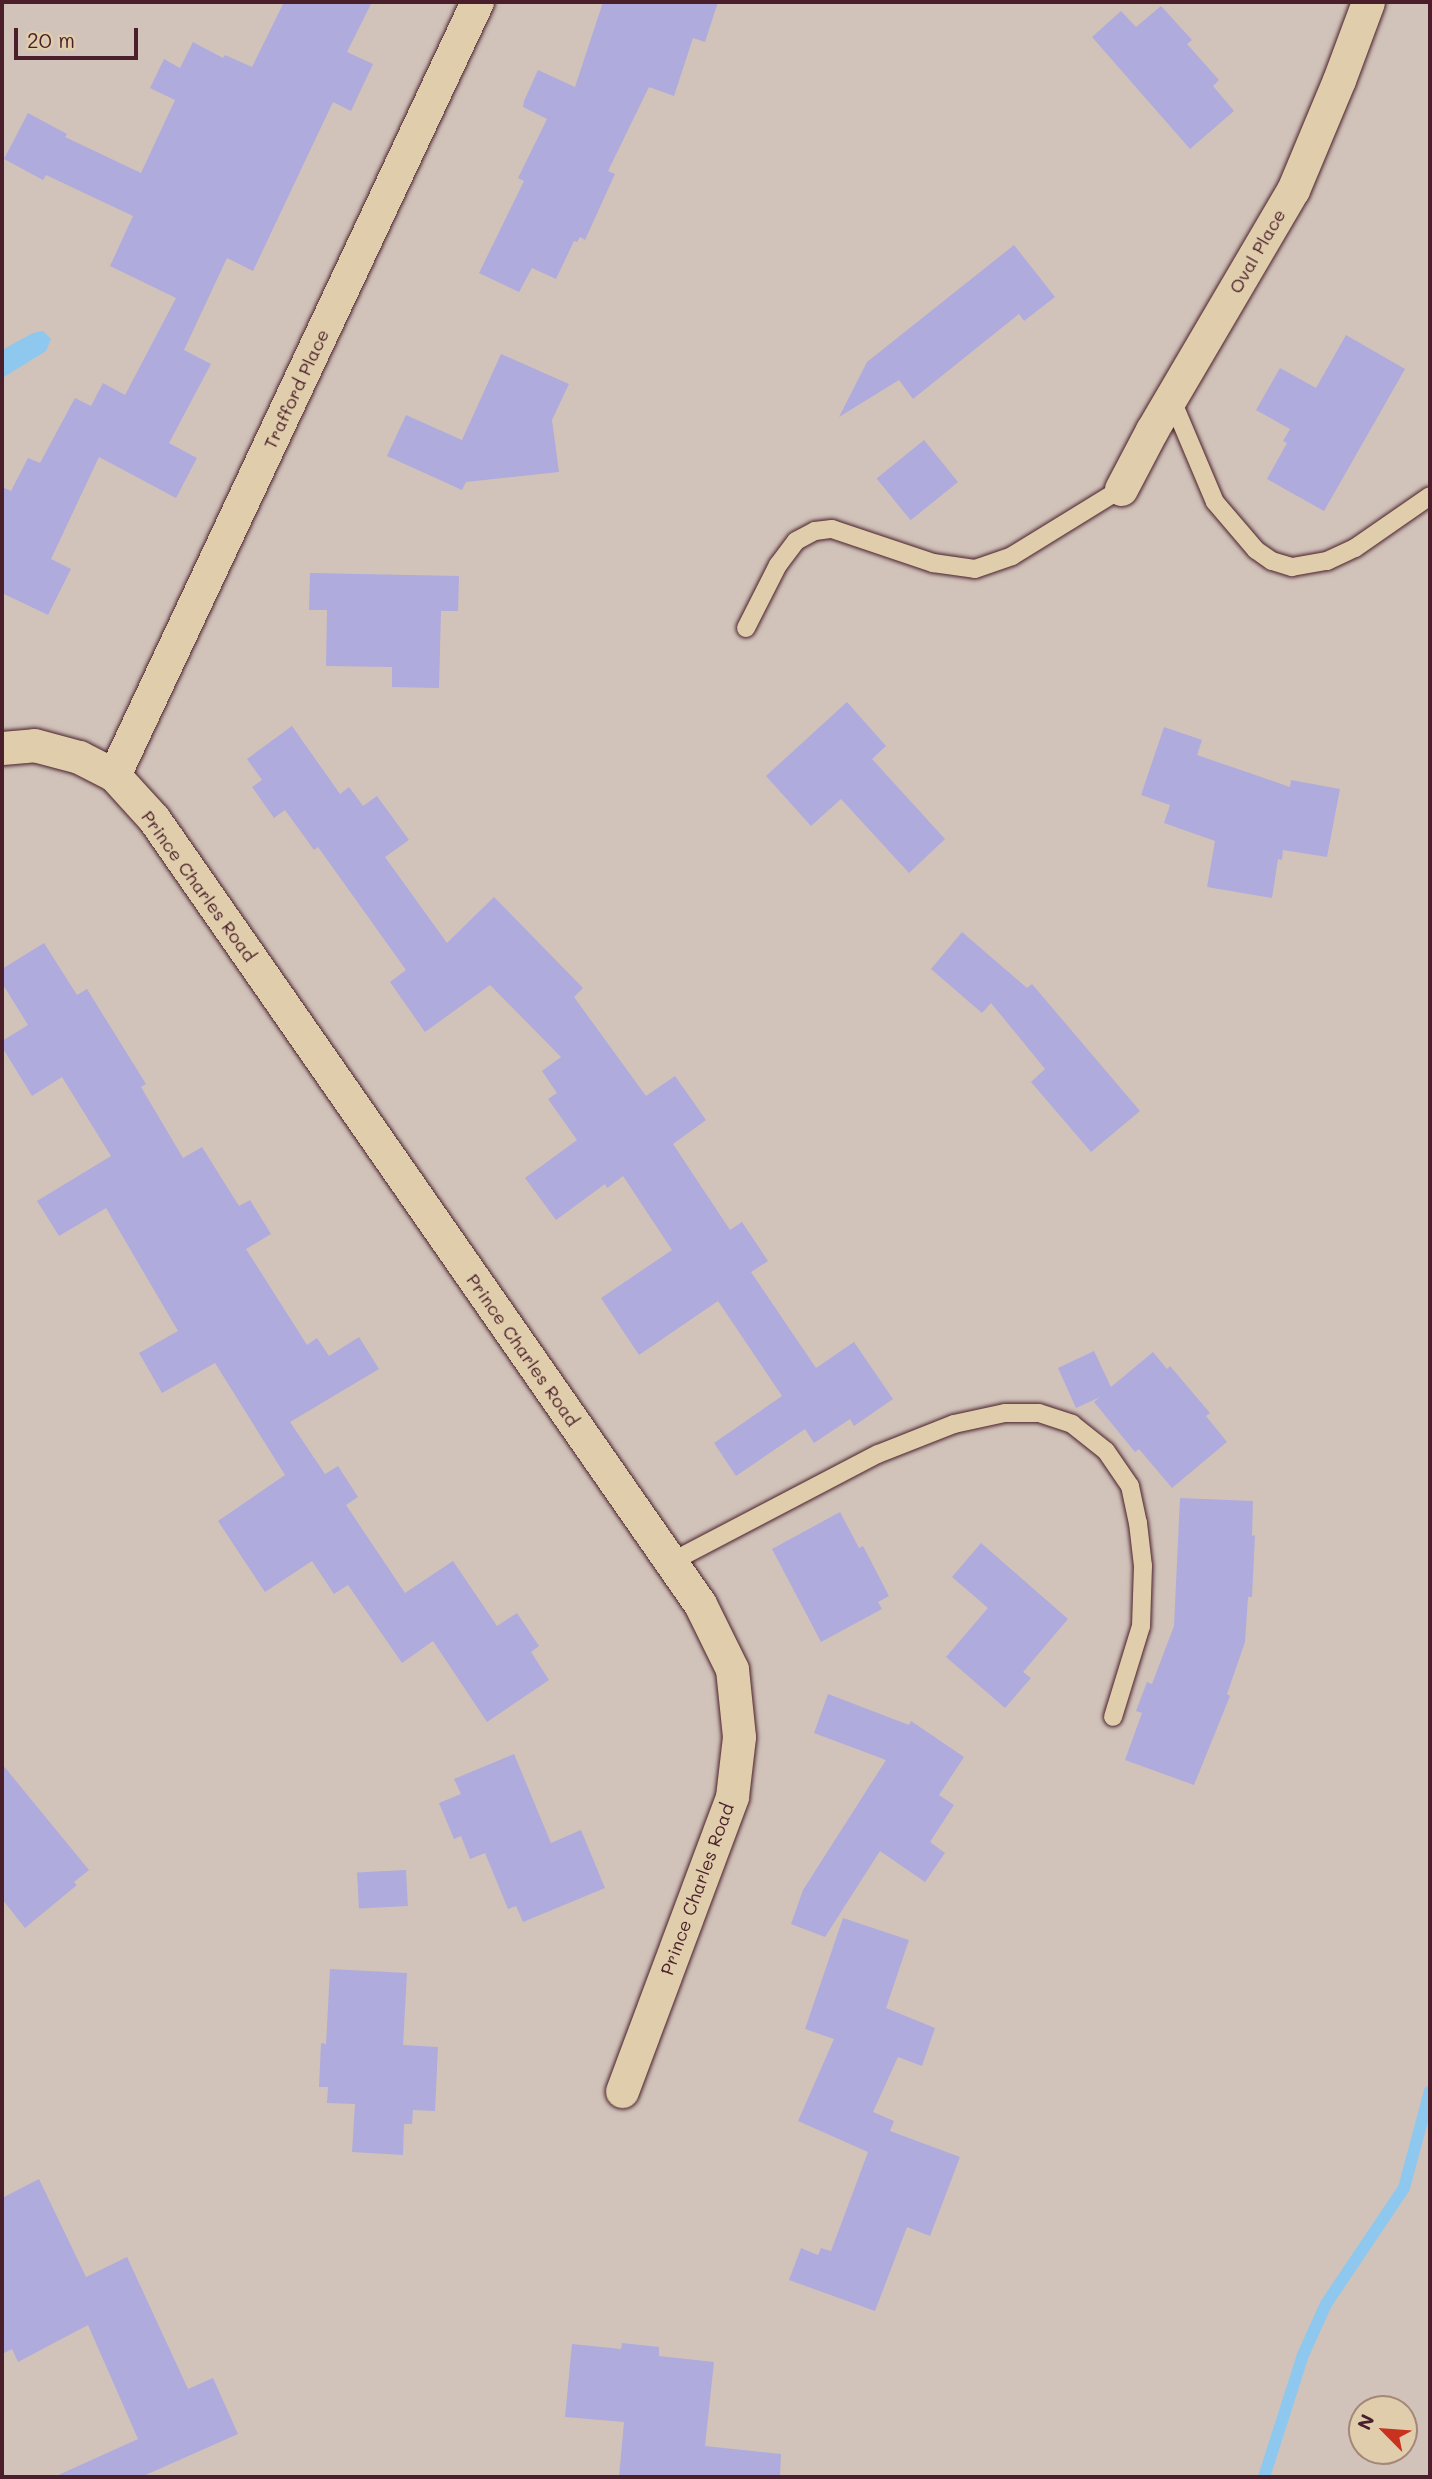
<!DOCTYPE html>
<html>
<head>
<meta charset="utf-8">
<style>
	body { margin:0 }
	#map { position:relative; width:1432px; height:2479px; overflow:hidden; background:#d1c3ba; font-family:Mali,sans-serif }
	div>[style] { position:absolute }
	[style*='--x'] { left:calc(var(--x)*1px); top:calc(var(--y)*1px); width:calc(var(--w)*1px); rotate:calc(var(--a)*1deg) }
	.water>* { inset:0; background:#8fc8ee }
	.stream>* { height:12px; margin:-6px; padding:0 6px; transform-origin:6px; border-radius:6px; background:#8fc8ee }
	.building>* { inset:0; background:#afabdc; transform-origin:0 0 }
	.roads { filter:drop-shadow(0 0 2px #4a1f2b) drop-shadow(0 0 2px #4a1f2b) }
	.lane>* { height:18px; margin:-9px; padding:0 9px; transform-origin:9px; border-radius:9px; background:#e0cdab }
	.street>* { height:33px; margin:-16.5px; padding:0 16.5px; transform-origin:16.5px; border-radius:16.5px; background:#e0cdab }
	span { translate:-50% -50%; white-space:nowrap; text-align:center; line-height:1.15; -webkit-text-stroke:6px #e0cdab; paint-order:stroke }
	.street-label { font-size:18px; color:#4a1f2b }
	.frame { position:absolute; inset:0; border:4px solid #4a1f2b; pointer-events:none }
	.north { position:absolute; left:1348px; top:2395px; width:70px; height:70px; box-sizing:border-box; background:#e0cdab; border:2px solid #a48778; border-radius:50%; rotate:295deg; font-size:19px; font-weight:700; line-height:28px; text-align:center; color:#4a1f2b }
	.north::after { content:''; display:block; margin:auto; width:24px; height:32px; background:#c8321e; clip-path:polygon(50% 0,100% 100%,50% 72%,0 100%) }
	.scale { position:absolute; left:14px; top:28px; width:124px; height:32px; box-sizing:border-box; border:4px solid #4a1f2b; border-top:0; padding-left:9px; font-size:21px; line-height:24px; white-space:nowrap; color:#4a1f2b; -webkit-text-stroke:5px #e0cdab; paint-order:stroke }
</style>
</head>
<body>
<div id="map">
	<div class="water">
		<i style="clip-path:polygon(43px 331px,51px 339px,46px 351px,4px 377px,2px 350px,33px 333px)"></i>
	</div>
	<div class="stream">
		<i style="--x:1264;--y:2477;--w:128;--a:-72.3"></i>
		<i style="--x:1303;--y:2355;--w:56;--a:-65.7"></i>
		<i style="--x:1326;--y:2304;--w:140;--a:-56.1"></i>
		<i style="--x:1404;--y:2188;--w:100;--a:-75"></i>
	</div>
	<div class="building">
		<i style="clip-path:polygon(284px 2px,372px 2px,347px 52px,373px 64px,351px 111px,333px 102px,253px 271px,227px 258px,184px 350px,211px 364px,169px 443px,197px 458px,176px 498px,99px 457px,51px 559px,71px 569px,48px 615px,2px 593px,2px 487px,11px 491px,28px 458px,40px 463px,75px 398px,91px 406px,103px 383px,125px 395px,176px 298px,110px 266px,133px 216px,46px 175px,43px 180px,4px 159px,28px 113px,67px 134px,65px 137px,141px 173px,175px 100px,150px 88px,164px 59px,180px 68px,193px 42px,223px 58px,225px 55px,252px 67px)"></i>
		<i style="clip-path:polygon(603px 2px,718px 2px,705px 42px,693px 38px,674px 96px,649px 87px,608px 171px,615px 174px,585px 240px,580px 237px,577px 242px,574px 241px,556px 279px,532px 268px,519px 292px,479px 273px,524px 181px,518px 178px,547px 119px,523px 107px,524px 101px,538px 70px,575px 87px)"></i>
		<i style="clip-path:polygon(1161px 6px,1192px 40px,1187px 44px,1219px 80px,1213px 86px,1234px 111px,1190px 149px,1092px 37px,1121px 11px,1136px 27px)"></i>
		<i style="clip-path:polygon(1014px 245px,1055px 297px,1024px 321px,1019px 314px,913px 399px,899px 380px,839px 417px,867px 362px)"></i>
		<i style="clip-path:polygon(1346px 335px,1405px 369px,1324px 511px,1267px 479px,1287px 443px,1283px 441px,1290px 429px,1256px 410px,1280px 368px,1316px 388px)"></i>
		<i style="clip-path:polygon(501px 354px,569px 384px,552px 420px,559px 472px,466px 482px,462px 490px,387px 456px,406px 415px,462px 440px)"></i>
		<i style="left:924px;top:440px;width:54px;height:61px;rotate:51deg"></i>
		<i style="clip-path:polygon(310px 573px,459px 576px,458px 611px,441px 611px,439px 688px,392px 687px,392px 667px,326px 666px,327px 610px,309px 610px)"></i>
		<i style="clip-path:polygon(847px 702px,886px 746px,872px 759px,945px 839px,909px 873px,841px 799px,811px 826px,766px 776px)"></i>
		<i style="clip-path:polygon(292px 726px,340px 794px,349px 787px,363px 806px,377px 796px,409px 840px,385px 857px,447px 943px,494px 897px,583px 988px,574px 997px,646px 1096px,675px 1076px,706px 1120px,673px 1144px,730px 1230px,742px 1222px,768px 1261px,751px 1272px,816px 1368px,854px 1342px,893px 1399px,854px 1426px,850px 1419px,814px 1443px,805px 1429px,736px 1476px,714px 1443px,782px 1396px,718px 1301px,639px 1355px,601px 1298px,672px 1250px,623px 1176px,607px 1188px,605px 1184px,556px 1220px,525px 1178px,577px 1140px,548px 1099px,557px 1093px,542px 1071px,561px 1057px,490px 985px,425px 1032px,390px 982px,406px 970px,318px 847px,314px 850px,285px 810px,274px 818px,252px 787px,262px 780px,247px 759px)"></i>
		<i style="clip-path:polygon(1164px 727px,1202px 740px,1197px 755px,1290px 787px,1291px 780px,1340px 789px,1327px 857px,1283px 850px,1282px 860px,1278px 859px,1272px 898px,1207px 887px,1215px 841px,1164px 823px,1170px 805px,1141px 795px)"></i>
		<i style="clip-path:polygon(962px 932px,1027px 988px,1032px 984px,1140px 1111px,1091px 1152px,1031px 1082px,1045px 1069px,991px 1003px,982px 1013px,931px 969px)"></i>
		<i style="clip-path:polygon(44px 943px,77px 995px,87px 989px,146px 1084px,141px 1087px,183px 1158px,202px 1147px,239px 1206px,250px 1200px,271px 1234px,246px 1249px,307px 1345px,317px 1338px,329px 1356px,359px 1337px,379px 1369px,290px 1422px,325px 1474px,338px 1466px,358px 1497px,346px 1505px,405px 1593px,453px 1561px,497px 1626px,517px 1613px,539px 1646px,531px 1652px,549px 1680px,487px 1722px,433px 1641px,402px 1663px,348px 1585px,334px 1594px,312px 1561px,265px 1592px,218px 1521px,285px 1475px,215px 1363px,162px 1393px,139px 1353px,178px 1331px,106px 1208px,59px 1236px,37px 1201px,111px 1156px,62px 1077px,32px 1096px,2px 1047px,2px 1041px,28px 1025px,2px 983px,2px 969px)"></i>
		<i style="clip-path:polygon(1094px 1351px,1111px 1387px,1153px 1352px,1167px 1369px,1170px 1366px,1210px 1413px,1206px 1416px,1227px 1442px,1172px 1488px,1139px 1449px,1135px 1452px,1094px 1402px,1100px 1397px,1076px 1408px,1058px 1368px)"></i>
		<i style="clip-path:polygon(1180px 1498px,1253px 1501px,1252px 1536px,1255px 1535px,1252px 1597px,1248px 1597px,1245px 1642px,1227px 1694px,1230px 1696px,1194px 1785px,1125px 1760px,1142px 1713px,1136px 1711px,1147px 1682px,1152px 1684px,1174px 1626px)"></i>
		<i style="clip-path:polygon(840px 1512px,859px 1548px,863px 1546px,889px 1596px,878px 1602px,882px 1609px,821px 1642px,772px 1549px)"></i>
		<i style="clip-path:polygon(981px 1543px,1068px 1619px,1023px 1672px,1031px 1678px,1005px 1708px,946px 1657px,988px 1608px,952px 1577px)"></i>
		<i style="clip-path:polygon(828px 1694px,909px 1725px,911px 1721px,964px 1757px,939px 1795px,954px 1805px,930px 1842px,945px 1853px,925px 1882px,880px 1851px,825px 1937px,791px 1924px,803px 1890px,886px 1760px,814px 1733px)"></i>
		<i style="clip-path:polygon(514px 1754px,551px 1843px,581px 1830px,605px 1888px,523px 1922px,516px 1906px,508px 1909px,485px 1853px,470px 1859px,461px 1836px,454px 1839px,439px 1803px,461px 1794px,454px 1779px)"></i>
		<i style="clip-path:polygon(2px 1764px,89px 1870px,74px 1882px,77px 1885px,25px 1928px,2px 1899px)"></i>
		<i style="left:406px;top:1870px;width:36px;height:49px;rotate:87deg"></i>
		<i style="clip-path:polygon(843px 1918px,909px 1940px,886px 2008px,935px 2028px,922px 2066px,898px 2057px,873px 2112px,894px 2121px,890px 2131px,960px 2157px,930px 2236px,907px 2227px,875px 2311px,789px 2280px,801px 2248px,818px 2255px,821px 2248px,831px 2251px,868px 2152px,798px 2121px,834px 2039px,805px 2029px)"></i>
		<i style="clip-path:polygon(330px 1969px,407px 1973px,403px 2045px,438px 2047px,435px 2111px,413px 2110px,412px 2124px,404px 2124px,403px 2155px,352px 2152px,355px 2104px,327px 2103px,328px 2087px,319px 2087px,321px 2043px,326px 2044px)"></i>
		<i style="clip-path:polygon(39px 2179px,86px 2277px,127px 2257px,188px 2389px,213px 2378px,238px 2434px,141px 2477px,54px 2477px,138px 2439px,88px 2325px,18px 2362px,12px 2349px,2px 2354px,2px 2198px)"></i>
		<i style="clip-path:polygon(622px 2343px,659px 2347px,659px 2356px,714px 2362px,705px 2446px,781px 2454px,780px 2477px,619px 2477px,624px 2422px,565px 2417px,572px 2344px,621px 2349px)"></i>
	</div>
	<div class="roads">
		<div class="lane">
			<i style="--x:1171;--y:398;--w:113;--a:67.1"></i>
			<i style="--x:1215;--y:502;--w:63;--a:49.5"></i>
			<i style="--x:1256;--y:550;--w:19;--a:35"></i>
			<i style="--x:1272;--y:561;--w:21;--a:17"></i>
			<i style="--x:1292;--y:567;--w:36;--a:-10"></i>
			<i style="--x:1327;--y:561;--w:31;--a:-25"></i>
			<i style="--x:1355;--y:548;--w:91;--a:-34.7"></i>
			<i style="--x:746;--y:628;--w:71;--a:-63.1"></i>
			<i style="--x:778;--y:565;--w:30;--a:-53"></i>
			<i style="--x:796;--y:541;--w:21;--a:-28"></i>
			<i style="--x:815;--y:531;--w:17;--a:-7"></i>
			<i style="--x:832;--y:529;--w:107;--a:18.6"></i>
			<i style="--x:933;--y:563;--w:42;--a:8.1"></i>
			<i style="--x:975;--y:569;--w:39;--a:-19"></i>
			<i style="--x:1012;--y:556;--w:128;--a:-31.6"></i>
			<i style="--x:671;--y:1562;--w:233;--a:-27.6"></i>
			<i style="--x:878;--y:1454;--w:82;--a:-21.5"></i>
			<i style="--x:954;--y:1424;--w:52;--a:-12.2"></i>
			<i style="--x:1005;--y:1413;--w:34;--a:0"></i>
			<i style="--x:1039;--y:1413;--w:35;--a:18"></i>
			<i style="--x:1072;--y:1424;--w:43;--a:38.5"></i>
			<i style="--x:1106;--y:1451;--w:42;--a:55.6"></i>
			<i style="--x:1130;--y:1486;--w:38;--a:78"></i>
			<i style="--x:1138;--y:1523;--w:43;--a:83.4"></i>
			<i style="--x:1143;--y:1566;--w:60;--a:91.9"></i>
			<i style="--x:1141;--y:1626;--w:95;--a:107.1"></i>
		</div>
		<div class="street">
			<i style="--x:1121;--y:489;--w:67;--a:-62.3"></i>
			<i style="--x:1152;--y:430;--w:278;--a:-59.6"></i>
			<i style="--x:1293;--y:190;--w:119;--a:-67.3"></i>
			<i style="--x:1339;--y:80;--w:83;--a:-69.6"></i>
			<i style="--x:2;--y:748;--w:32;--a:-5"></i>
			<i style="--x:34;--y:745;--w:47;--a:14.9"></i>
			<i style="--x:79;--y:757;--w:39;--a:27"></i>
			<i style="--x:114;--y:775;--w:59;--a:47.7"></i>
			<i style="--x:154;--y:819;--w:956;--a:55.18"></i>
			<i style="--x:700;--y:1604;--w:72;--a:63.8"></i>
			<i style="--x:732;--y:1669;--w:68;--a:84.1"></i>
			<i style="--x:739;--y:1737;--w:60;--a:96.7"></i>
			<i style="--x:732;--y:1797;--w:314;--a:110.5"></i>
			<i style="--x:114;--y:775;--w:854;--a:-64.85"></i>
		</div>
	</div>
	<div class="street-label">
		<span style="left:1257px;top:251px;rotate:-60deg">Oval Place</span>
		<span style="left:296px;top:389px;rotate:-65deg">Trafford Place</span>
		<span style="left:199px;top:886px;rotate:54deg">Prince Charles Road</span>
		<span style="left:523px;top:1350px;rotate:55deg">Prince Charles Road</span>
		<span style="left:697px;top:1889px;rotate:-70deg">Prince Charles Road</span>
	</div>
	<div class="frame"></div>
	<div class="north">N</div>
	<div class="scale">20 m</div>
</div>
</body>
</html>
